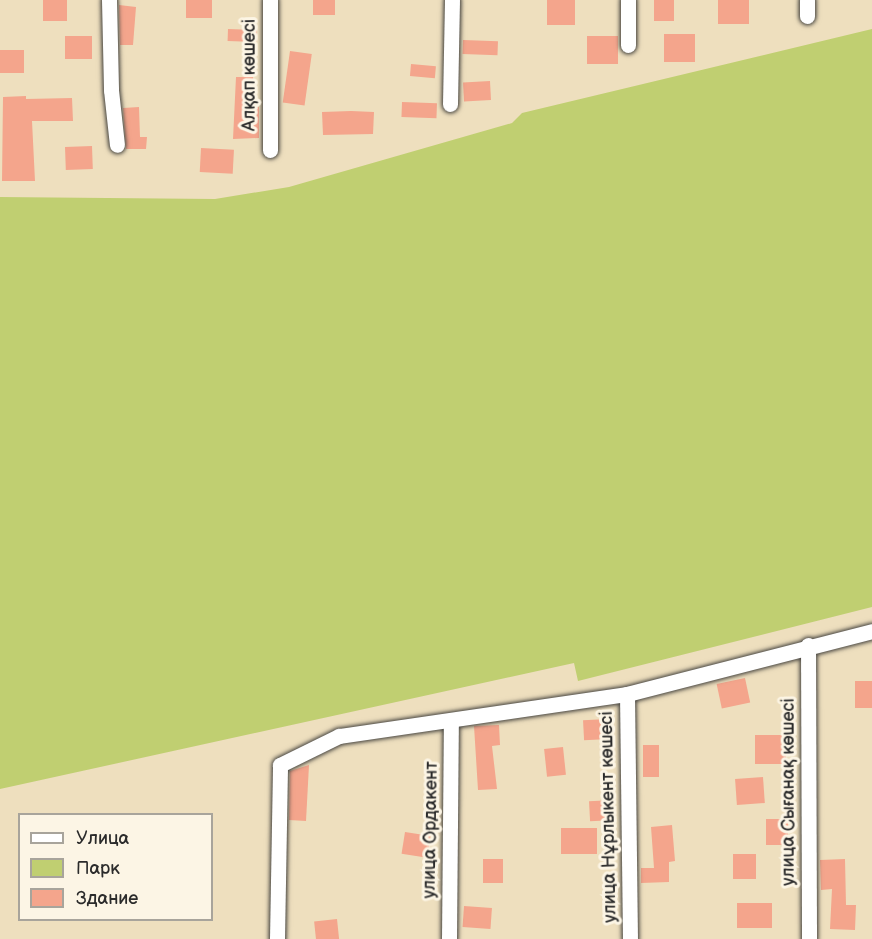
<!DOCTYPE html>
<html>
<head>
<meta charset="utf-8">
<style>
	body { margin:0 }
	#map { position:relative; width:872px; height:939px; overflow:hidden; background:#eedfbe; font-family:"Balsamiq Sans",sans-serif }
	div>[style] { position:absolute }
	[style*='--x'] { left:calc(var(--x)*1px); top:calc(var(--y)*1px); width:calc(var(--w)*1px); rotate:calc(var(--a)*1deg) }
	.green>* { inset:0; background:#c0cf71 }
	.building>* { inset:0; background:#f4a58c; transform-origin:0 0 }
	.roads { filter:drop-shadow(0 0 2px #484641) drop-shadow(0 0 2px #484641) }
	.minor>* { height:15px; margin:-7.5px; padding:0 7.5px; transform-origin:7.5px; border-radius:7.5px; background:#fff }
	span { translate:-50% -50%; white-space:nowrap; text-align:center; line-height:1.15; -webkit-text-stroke:6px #fcf5e5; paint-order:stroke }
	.street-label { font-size:18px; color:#2b2b2b }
	.legend { position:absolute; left:18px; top:813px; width:195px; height:108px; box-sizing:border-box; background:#fcf5e5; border:2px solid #a8a49b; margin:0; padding:8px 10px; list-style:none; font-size:18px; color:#2b2b2b }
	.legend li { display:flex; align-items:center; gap:12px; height:30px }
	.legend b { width:30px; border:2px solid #a8a49b }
</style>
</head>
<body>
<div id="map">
	<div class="green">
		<i style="clip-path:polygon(872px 29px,872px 607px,578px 681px,574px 663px,0 789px,0 197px,215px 199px,289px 187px,512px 123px,522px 113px)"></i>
	</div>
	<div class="building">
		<i style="left:43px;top:0;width:24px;height:21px"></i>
		<i style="left:186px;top:0;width:26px;height:18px"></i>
		<i style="left:313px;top:0;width:22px;height:15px"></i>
		<i style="left:547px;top:0;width:28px;height:25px"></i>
		<i style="left:654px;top:0;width:20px;height:21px"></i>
		<i style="left:718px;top:0;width:31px;height:24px"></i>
		<i style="clip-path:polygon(119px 5px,136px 7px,133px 45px,120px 45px)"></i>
		<i style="left:228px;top:29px;width:29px;height:12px;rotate:2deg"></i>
		<i style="left:664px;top:34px;width:31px;height:28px"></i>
		<i style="left:92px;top:36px;width:23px;height:27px;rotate:90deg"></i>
		<i style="left:587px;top:36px;width:31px;height:28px"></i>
		<i style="left:463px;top:40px;width:35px;height:14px;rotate:2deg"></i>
		<i style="left:0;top:50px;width:24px;height:23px"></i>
		<i style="left:290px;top:51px;width:22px;height:52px;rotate:8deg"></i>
		<i style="left:411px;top:64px;width:25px;height:12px;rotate:5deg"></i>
		<i style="clip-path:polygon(236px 77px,253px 77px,254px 107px,259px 107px,259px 138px,233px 139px)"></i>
		<i style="left:490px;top:81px;width:19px;height:27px;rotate:87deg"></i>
		<i style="clip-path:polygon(26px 96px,26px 99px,72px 98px,73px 121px,32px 121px,35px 181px,2px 181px,3px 97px)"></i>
		<i style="left:402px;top:102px;width:35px;height:15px;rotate:2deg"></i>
		<i style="clip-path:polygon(139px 107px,140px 137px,147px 137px,146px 149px,126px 149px,123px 108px)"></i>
		<i style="clip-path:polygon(351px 111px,374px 112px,373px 134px,323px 135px,322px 112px)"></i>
		<i style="left:92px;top:146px;width:23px;height:27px;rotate:88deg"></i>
		<i style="left:201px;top:148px;width:33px;height:24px;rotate:3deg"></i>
		<i style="left:745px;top:678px;width:25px;height:29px;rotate:78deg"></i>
		<i style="left:855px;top:681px;width:17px;height:27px"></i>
		<i style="left:608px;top:719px;width:20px;height:25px;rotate:87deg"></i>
		<i style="clip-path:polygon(499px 725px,500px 745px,492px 746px,497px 789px,478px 790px,474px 726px)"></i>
		<i style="left:755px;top:735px;width:31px;height:29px"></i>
		<i style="left:643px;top:745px;width:16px;height:32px"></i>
		<i style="left:563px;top:747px;width:28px;height:19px;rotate:84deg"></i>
		<i style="clip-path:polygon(309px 765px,306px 821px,289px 820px,290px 771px)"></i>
		<i style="left:763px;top:777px;width:26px;height:28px;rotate:86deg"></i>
		<i style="left:614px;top:800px;width:20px;height:25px;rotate:87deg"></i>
		<i style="left:788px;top:819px;width:26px;height:22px;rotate:90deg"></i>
		<i style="clip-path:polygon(672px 825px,675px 861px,669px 862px,669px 882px,641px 883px,641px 868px,654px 868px,651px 827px)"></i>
		<i style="left:561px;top:828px;width:36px;height:26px"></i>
		<i style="left:405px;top:832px;width:26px;height:22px;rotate:9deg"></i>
		<i style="left:733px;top:854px;width:23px;height:25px"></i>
		<i style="left:483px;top:859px;width:20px;height:24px"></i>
		<i style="clip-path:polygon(845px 859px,846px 905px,856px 905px,855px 930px,830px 929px,832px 889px,821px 890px,820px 860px)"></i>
		<i style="left:737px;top:903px;width:35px;height:25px"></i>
		<i style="left:464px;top:906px;width:28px;height:21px;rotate:4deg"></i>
		<i style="left:337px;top:919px;width:20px;height:23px;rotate:84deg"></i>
	</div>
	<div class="roads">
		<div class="minor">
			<i style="--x:109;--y:0;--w:90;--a:88.7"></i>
			<i style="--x:111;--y:90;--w:55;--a:83.8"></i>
			<i style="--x:807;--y:0;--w:16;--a:90"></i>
			<i style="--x:628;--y:45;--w:45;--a:-90"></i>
			<i style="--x:450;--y:104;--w:104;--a:-88.9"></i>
			<i style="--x:270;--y:150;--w:150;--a:-90"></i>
			<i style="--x:808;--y:645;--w:294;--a:89.8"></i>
			<i style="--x:627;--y:694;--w:245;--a:89.3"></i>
			<i style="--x:277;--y:939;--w:174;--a:-89"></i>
			<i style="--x:280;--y:765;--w:66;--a:-26.2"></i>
			<i style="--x:339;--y:736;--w:291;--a:-8.3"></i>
			<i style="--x:627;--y:694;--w:253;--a:-14.4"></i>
			<i style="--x:449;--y:939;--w:217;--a:-89.5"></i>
		</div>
	</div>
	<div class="street-label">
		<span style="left:250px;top:75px;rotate:-90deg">Алқап көшесі</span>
		<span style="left:789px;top:792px;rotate:-90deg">улица Сығанақ көшесі</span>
		<span style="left:609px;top:817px;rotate:-91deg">улица Нұрлыкент көшесі</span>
		<span style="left:431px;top:830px;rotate:-89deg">улица Ордакент</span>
	</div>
	<ul class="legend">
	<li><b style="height:8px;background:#fff"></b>Улица</li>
	<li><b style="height:16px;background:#c0cf71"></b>Парк</li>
	<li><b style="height:16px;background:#f4a58c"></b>Здание</li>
	</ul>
</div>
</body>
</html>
